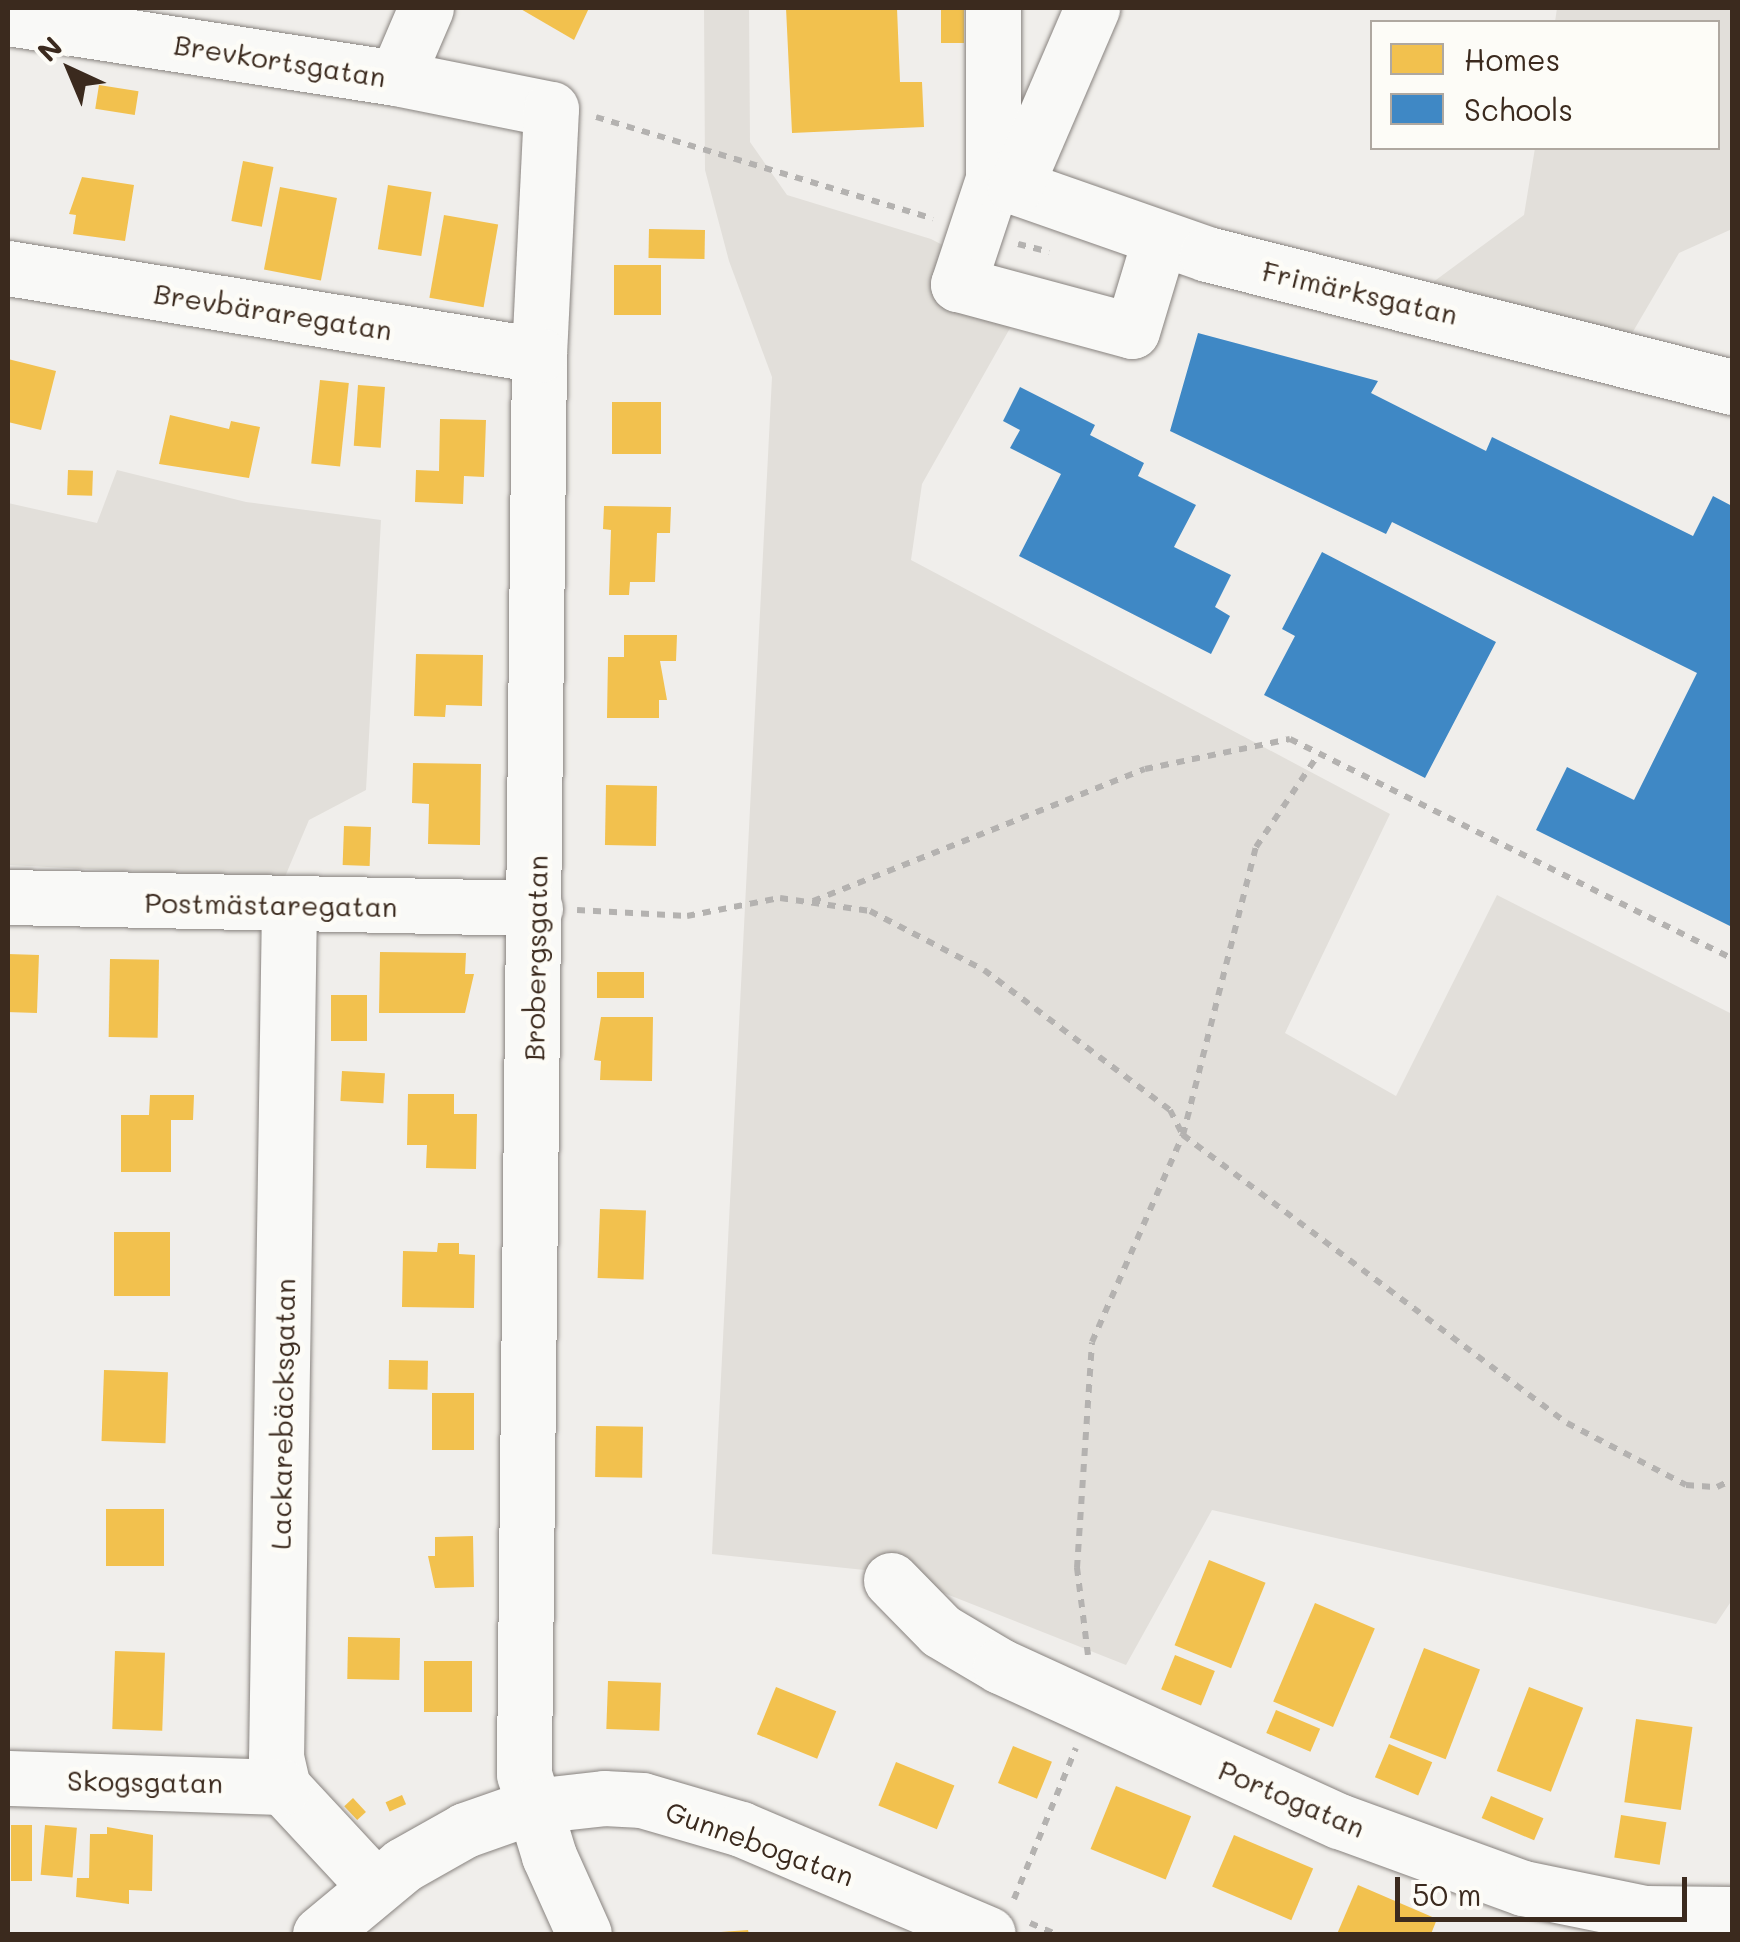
<!DOCTYPE html>
<html>
<head>
<meta charset="utf-8">
<style>
	body { margin:0 }
	#map { position:relative; width:1740px; height:1942px; overflow:hidden; background:#f0eeeb; font-family:Mali,sans-serif }
	div>[style] { position:absolute }
	[style*='--x'] { left:calc(var(--x)*1px); top:calc(var(--y)*1px); width:calc(var(--w)*1px); rotate:calc(var(--a)*1deg) }
	.green>* { inset:0; background:#e2dfda }
	.homes>* { inset:0; background:#f2c14e; transform-origin:0 0 }
	.schools>* { inset:0; background:#3f88c5 }
	.path>* { height:6px; margin-top:-3px; transform-origin:0; background:repeating-linear-gradient(90deg,#b4b2b0 0 8px,transparent 0 16px) }
	.roads { filter:drop-shadow(0 0 2px #88837f) drop-shadow(0 0 2px #88837f) }
	.minor>* { height:55px; margin:-27.5px; padding:0 27.5px; transform-origin:27.5px; border-radius:27.5px; background:#f9f9f7 }
	span { translate:-50% -50%; white-space:nowrap; text-align:center; line-height:1.15; -webkit-text-stroke:10px #fdfcf7; paint-order:stroke }
	.street-label { font-size:28px; color:#3b2a1e }
	.frame { position:absolute; inset:0; border:10px solid #3b2a1e; pointer-events:none }
	.legend { position:absolute; left:1370px; top:20px; width:350px; height:130px; box-sizing:border-box; background:#fdfcf7; border:2px solid #afa8a0; margin:0; padding:12px 18px; list-style:none; font-size:30px; color:#3b2a1e }
	.legend li { display:flex; align-items:center; gap:20px; height:50px }
	.legend b { width:50px; border:2px solid #afa8a0 }
	.north { position:absolute; left:20px; top:20px; width:100px; height:100px; -webkit-text-stroke:8px #fdfcf7; paint-order:stroke; rotate:316deg; font-size:28px; font-weight:700; line-height:40px; text-align:center; color:#3b2a1e }
	.north::after { content:''; display:block; margin:auto; width:35px; height:45px; background:#3b2a1e; clip-path:polygon(50% 0,100% 100%,50% 72%,0 100%) }
	.scale { position:absolute; left:1395px; top:1877px; width:292px; height:45px; box-sizing:border-box; border:5px solid #3b2a1e; border-top:0; padding-left:12px; font-size:30px; line-height:35px; white-space:nowrap; color:#3b2a1e; -webkit-text-stroke:8px #fdfcf7; paint-order:stroke }
</style>
</head>
<body>
<div id="map">
	<div class="green">
		<i style="clip-path:polygon(704px 8px,749px 8px,750px 142px,787px 195px,931px 239px,1031px 291px,922px 484px,911px 560px,1390px 814px,1285px 1033px,1396px 1096px,1497px 895px,1732px 1014px,1732px 1600px,1716px 1624px,1212px 1510px,1126px 1665px,893px 1573px,712px 1554px,772px 377px,729px 261px,705px 170px)"></i>
		<i style="clip-path:polygon(1557px 8px,1732px 8px,1732px 229px,1679px 253px,1631px 335px,1421px 291px,1524px 215px,1535px 148px,1718px 148px,1718px 22px,1555px 22px)"></i>
		<i style="clip-path:polygon(117px 470px,246px 502px,381px 520px,366px 790px,309px 820px,284px 879px,8px 865px,8px 503px,97px 523px)"></i>
	</div>
	<div class="homes">
		<i style="clip-path:polygon(519px 8px,589px 8px,574px 40px)"></i>
		<i style="clip-path:polygon(786px 8px,897px 8px,900px 82px,922px 82px,924px 127px,792px 133px)"></i>
		<i style="left:941px;top:8px;width:23px;height:35px"></i>
		<i style="left:99px;top:85px;width:40px;height:24px;rotate:9deg"></i>
		<i style="left:243px;top:161px;width:31px;height:61px;rotate:11deg"></i>
		<i style="clip-path:polygon(82px 177px,134px 185px,125px 241px,73px 234px,76px 215px,69px 214px)"></i>
		<i style="left:388px;top:185px;width:44px;height:65px;rotate:9deg"></i>
		<i style="left:280px;top:187px;width:58px;height:84px;rotate:11deg"></i>
		<i style="left:444px;top:215px;width:55px;height:84px;rotate:10deg"></i>
		<i style="left:649px;top:229px;width:56px;height:29px;rotate:1deg"></i>
		<i style="left:614px;top:265px;width:47px;height:50px"></i>
		<i style="clip-path:polygon(8px 359px,56px 371px,41px 430px,8px 422px)"></i>
		<i style="left:320px;top:380px;width:29px;height:84px;rotate:6deg"></i>
		<i style="left:358px;top:385px;width:27px;height:61px;rotate:4deg"></i>
		<i style="left:612px;top:402px;width:49px;height:52px"></i>
		<i style="clip-path:polygon(170px 415px,229px 429px,231px 421px,260px 427px,249px 478px,159px 464px)"></i>
		<i style="clip-path:polygon(440px 419px,486px 420px,484px 477px,464px 476px,463px 504px,415px 502px,416px 470px,439px 471px)"></i>
		<i style="left:68px;top:470px;width:25px;height:25px;rotate:2deg"></i>
		<i style="clip-path:polygon(604px 506px,671px 507px,670px 533px,657px 533px,655px 582px,630px 582px,629px 595px,609px 595px,611px 530px,603px 529px)"></i>
		<i style="clip-path:polygon(624px 635px,677px 635px,676px 661px,660px 661px,667px 700px,659px 700px,659px 718px,607px 718px,608px 657px,624px 657px)"></i>
		<i style="clip-path:polygon(416px 654px,483px 655px,482px 706px,446px 705px,445px 717px,414px 716px)"></i>
		<i style="clip-path:polygon(413px 763px,481px 764px,480px 845px,428px 844px,429px 804px,412px 803px)"></i>
		<i style="left:606px;top:785px;width:51px;height:60px;rotate:1deg"></i>
		<i style="left:344px;top:826px;width:27px;height:39px;rotate:2deg"></i>
		<i style="clip-path:polygon(380px 952px,466px 953px,465px 974px,474px 974px,465px 1013px,379px 1013px)"></i>
		<i style="left:8px;top:954px;width:31px;height:58px;rotate:2deg"></i>
		<i style="left:110px;top:959px;width:49px;height:78px;rotate:1deg"></i>
		<i style="left:597px;top:972px;width:47px;height:26px"></i>
		<i style="left:331px;top:995px;width:36px;height:46px"></i>
		<i style="clip-path:polygon(601px 1017px,653px 1017px,652px 1081px,600px 1080px,601px 1061px,594px 1060px)"></i>
		<i style="left:342px;top:1071px;width:43px;height:30px;rotate:3deg"></i>
		<i style="clip-path:polygon(408px 1094px,454px 1094px,454px 1114px,477px 1114px,476px 1169px,426px 1168px,427px 1145px,407px 1145px)"></i>
		<i style="clip-path:polygon(150px 1095px,194px 1095px,193px 1120px,171px 1120px,171px 1172px,121px 1172px,121px 1115px,149px 1115px)"></i>
		<i style="left:600px;top:1209px;width:46px;height:69px;rotate:2deg"></i>
		<i style="left:114px;top:1232px;width:56px;height:64px"></i>
		<i style="clip-path:polygon(438px 1243px,459px 1243px,459px 1254px,475px 1255px,474px 1308px,402px 1307px,403px 1251px,437px 1252px)"></i>
		<i style="left:389px;top:1360px;width:39px;height:29px;rotate:1deg"></i>
		<i style="left:104px;top:1370px;width:64px;height:71px;rotate:2deg"></i>
		<i style="left:432px;top:1393px;width:42px;height:57px"></i>
		<i style="left:596px;top:1426px;width:47px;height:51px;rotate:1deg"></i>
		<i style="left:106px;top:1509px;width:58px;height:57px"></i>
		<i style="clip-path:polygon(473px 1536px,474px 1587px,435px 1588px,428px 1556px,435px 1556px,435px 1537px)"></i>
		<i style="left:1209px;top:1560px;width:61px;height:92px;rotate:22deg"></i>
		<i style="left:1315px;top:1603px;width:65px;height:107px;rotate:23deg"></i>
		<i style="left:348px;top:1637px;width:52px;height:42px;rotate:1deg"></i>
		<i style="left:1424px;top:1648px;width:60px;height:96px;rotate:21deg"></i>
		<i style="left:115px;top:1651px;width:50px;height:78px;rotate:2deg"></i>
		<i style="left:1175px;top:1655px;width:43px;height:37px;rotate:22deg"></i>
		<i style="left:472px;top:1661px;width:51px;height:48px;rotate:90deg"></i>
		<i style="left:608px;top:1681px;width:53px;height:48px;rotate:2deg"></i>
		<i style="left:776px;top:1687px;width:65px;height:51px;rotate:22deg"></i>
		<i style="left:1529px;top:1687px;width:58px;height:90px;rotate:21deg"></i>
		<i style="left:1276px;top:1710px;width:48px;height:25px;rotate:23deg"></i>
		<i style="left:1636px;top:1719px;width:57px;height:84px;rotate:8deg"></i>
		<i style="left:1389px;top:1744px;width:47px;height:36px;rotate:23deg"></i>
		<i style="left:1013px;top:1746px;width:42px;height:40px;rotate:22deg"></i>
		<i style="left:896px;top:1762px;width:63px;height:47px;rotate:22deg"></i>
		<i style="left:1116px;top:1786px;width:81px;height:68px;rotate:22deg"></i>
		<i style="left:402px;top:1795px;width:10px;height:18px;rotate:66deg"></i>
		<i style="left:1491px;top:1796px;width:57px;height:24px;rotate:23deg"></i>
		<i style="left:353px;top:1798px;width:19px;height:12px;rotate:47deg"></i>
		<i style="left:1621px;top:1815px;width:46px;height:43px;rotate:9deg"></i>
		<i style="left:11px;top:1825px;width:21px;height:56px"></i>
		<i style="left:45px;top:1825px;width:32px;height:50px;rotate:5deg"></i>
		<i style="clip-path:polygon(107px 1827px,153px 1835px,152px 1891px,129px 1890px,129px 1904px,76px 1897px,77px 1878px,89px 1878px,90px 1834px,107px 1834px)"></i>
		<i style="left:1234px;top:1835px;width:86px;height:56px;rotate:23deg"></i>
		<i style="clip-path:polygon(1358px 1885px,1437px 1919px,1431px 1934px,1337px 1934px)"></i>
		<i style="clip-path:polygon(748px 1930px,749px 1934px,721px 1934px,721px 1932px)"></i>
	</div>
	<div class="schools">
		<i style="clip-path:polygon(1198px 333px,1378px 381px,1371px 393px,1486px 451px,1492px 437px,1693px 536px,1713px 496px,1732px 506px,1732px 927px,1536px 830px,1567px 767px,1634px 800px,1697px 673px,1392px 522px,1386px 534px,1170px 431px)"></i>
		<i style="clip-path:polygon(1020px 387px,1095px 425px,1090px 435px,1144px 463px,1138px 476px,1196px 505px,1174px 547px,1231px 575px,1215px 607px,1230px 616px,1211px 654px,1019px 556px,1061px 474px,1010px 448px,1020px 430px,1003px 421px)"></i>
		<i style="clip-path:polygon(1322px 552px,1496px 642px,1425px 778px,1264px 695px,1295px 636px,1282px 629px)"></i>
	</div>
	<div class="path">
		<i style="--x:596;--y:117;--w:352;--a:16.8"></i>
		<i style="--x:1018;--y:244;--w:32;--a:14"></i>
		<i style="--x:813;--y:901;--w:357;--a:-21.7"></i>
		<i style="--x:1145;--y:769;--w:148;--a:-11.7"></i>
		<i style="--x:1290;--y:739;--w:493;--a:26.4"></i>
		<i style="--x:577;--y:910;--w:110;--a:3.1"></i>
		<i style="--x:687;--y:916;--w:95;--a:-11"></i>
		<i style="--x:780;--y:898;--w:91;--a:8.2"></i>
		<i style="--x:870;--y:911;--w:128;--a:27.4"></i>
		<i style="--x:984;--y:970;--w:233;--a:37"></i>
		<i style="--x:1170;--y:1110;--w:28;--a:63"></i>
		<i style="--x:1183;--y:1135;--w:480;--a:36.9"></i>
		<i style="--x:1567;--y:1423;--w:134;--a:27.5"></i>
		<i style="--x:1686;--y:1485;--w:31;--a:4"></i>
		<i style="--x:1717;--y:1487;--w:17;--a:-25"></i>
		<i style="--x:1088;--y:1655;--w:88;--a:-97.2"></i>
		<i style="--x:1077;--y:1568;--w:226;--a:-86.2"></i>
		<i style="--x:1092;--y:1342;--w:226;--a:-66.3"></i>
		<i style="--x:1183;--y:1135;--w:297;--a:-75.8"></i>
		<i style="--x:1256;--y:847;--w:111;--a:-56"></i>
		<i style="--x:1014;--y:1899;--w:163;--a:-67.7"></i>
		<i style="--x:1030;--y:1923;--w:28;--a:23"></i>
	</div>
	<div class="roads">
		<div class="minor">
			<i style="--x:993;--y:8;--w:171;--a:90"></i>
			<i style="--x:993;--y:179;--w:111;--a:108.4"></i>
			<i style="--x:958;--y:284;--w:180;--a:15.1"></i>
			<i style="--x:1132;--y:331;--w:97;--a:-73.2"></i>
			<i style="--x:8;--y:18;--w:393;--a:8.8"></i>
			<i style="--x:396;--y:78;--w:158;--a:11.3"></i>
			<i style="--x:551;--y:109;--w:246;--a:92.8"></i>
			<i style="--x:539;--y:355;--w:1419;--a:90.61"></i>
			<i style="--x:524;--y:1774;--w:86;--a:73"></i>
			<i style="--x:549;--y:1856;--w:85;--a:65.8"></i>
			<i style="--x:396;--y:78;--w:76;--a:-66.8"></i>
			<i style="--x:993;--y:179;--w:227;--a:19.3"></i>
			<i style="--x:1207;--y:254;--w:542;--a:14.22"></i>
			<i style="--x:1015;--y:187;--w:195;--a:-66.7"></i>
			<i style="--x:8;--y:268;--w:538;--a:9.3"></i>
			<i style="--x:8;--y:897;--w:527;--a:1.2"></i>
			<i style="--x:289;--y:905;--w:852;--a:90.87"></i>
			<i style="--x:276;--y:1757;--w:31;--a:77"></i>
			<i style="--x:283;--y:1787;--w:135;--a:47.1"></i>
			<i style="--x:891;--y:1580;--w:71;--a:45.6"></i>
			<i style="--x:941;--y:1631;--w:69;--a:30.7"></i>
			<i style="--x:1000;--y:1666;--w:373;--a:24.6"></i>
			<i style="--x:1339;--y:1821;--w:196;--a:20"></i>
			<i style="--x:1523;--y:1888;--w:125;--a:11.6"></i>
			<i style="--x:1645;--y:1913;--w:87;--a:0.7"></i>
			<i style="--x:8;--y:1778;--w:275;--a:1.9"></i>
			<i style="--x:320;--y:1934;--w:108;--a:-39.7"></i>
			<i style="--x:403;--y:1865;--w:71;--a:-29.4"></i>
			<i style="--x:465;--y:1830;--w:72;--a:-19.4"></i>
			<i style="--x:533;--y:1806;--w:71;--a:-6.4"></i>
			<i style="--x:604;--y:1798;--w:38;--a:3"></i>
			<i style="--x:642;--y:1800;--w:103;--a:16.3"></i>
			<i style="--x:741;--y:1829;--w:268;--a:23"></i>
		</div>
	</div>
	<div class="street-label">
		<span style="left:280px;top:60px;rotate:9deg">Brevkortsgatan</span>
		<span style="left:1360px;top:292px;rotate:13deg">Frimärksgatan</span>
		<span style="left:273px;top:311px;rotate:9deg">Brevbäraregatan</span>
		<span style="left:271px;top:904px;rotate:1deg">Postmästaregatan</span>
		<span style="left:535px;top:958px;rotate:-89deg">Brobergsgatan</span>
		<span style="left:282px;top:1414px;rotate:-89deg">Lackarebäcksgatan</span>
		<span style="left:145px;top:1781px;rotate:1deg">Skogsgatan</span>
		<span style="left:1292px;top:1798px;rotate:23deg">Portogatan</span>
		<span style="left:760px;top:1843px;rotate:20deg">Gunnebogatan</span>
	</div>
	<div class="frame"></div>
	<ul class="legend">
	<li><b style="height:28px;background:#f2c14e"></b>Homes</li>
	<li><b style="height:28px;background:#3f88c5"></b>Schools</li>
	</ul>
	<div class="north">N</div>
	<div class="scale">50 m</div>
</div>
</body>
</html>
